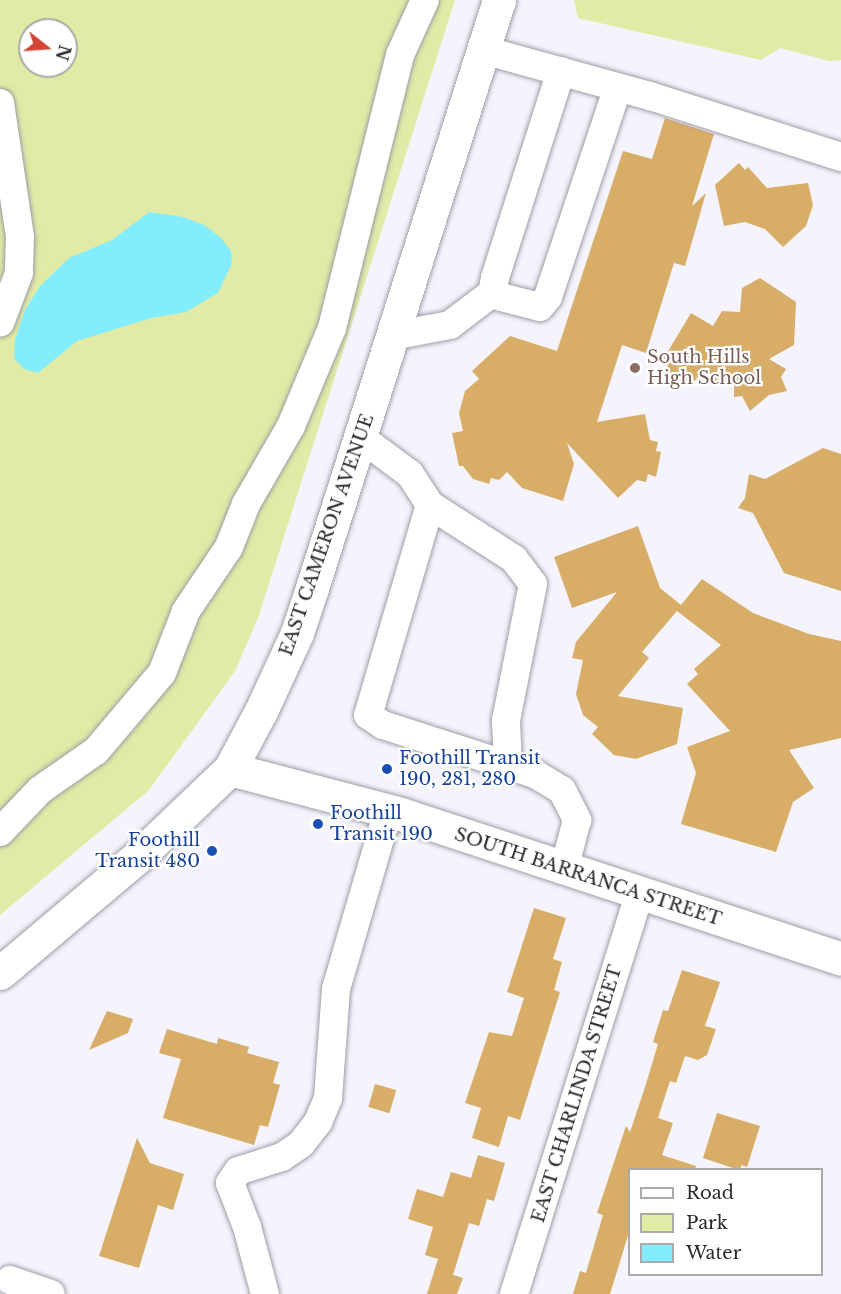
<!DOCTYPE html>
<html>
<head>
<meta charset="utf-8">
<style>
	body { margin:0 }
	#map { position:relative; width:841px; height:1294px; overflow:hidden; background:#f5f3fc; font-family:"Libre Baskerville",serif }
	div>[style] { position:absolute }
	[style*='--x'] { left:calc(var(--x)*1px); top:calc(var(--y)*1px); width:calc(var(--w)*1px); rotate:calc(var(--a)*1deg) }
	.green>* { inset:0; background:#e1eba6 }
	.water>* { inset:0; background:#83edfe }
	.building>* { inset:0; background:#d8ad67; transform-origin:0 0 }
	.roads { filter:drop-shadow(0 0 2px #9f9da5) drop-shadow(0 0 2px #9f9da5) }
	.minor>* { height:28px; margin:-14px; padding:0 14px; transform-origin:14px; border-radius:14px; background:#fff }
	.major>* { height:33px; margin:-16.5px; padding:0 16.5px; transform-origin:16.5px; border-radius:16.5px; background:#fff }
	.dots>* { width:16px; height:16px; translate:-50% -50%; box-sizing:border-box; border:3px solid #fff; border-radius:50% }
	span { translate:-50% -50%; white-space:nowrap; text-align:center; line-height:1.15; -webkit-text-stroke:4.5px #fff; paint-order:stroke }
	.education-label { font-size:18px; color:#785e54 }
	.left { translate:0 -50%; text-align:left }
	.street-label { font-size:18px; color:#2b2a2d }
	.transit-label { font-size:18px; color:#164399 }
	.right { translate:-100% -50%; text-align:right }
	.legend { position:absolute; left:628px; top:1168px; width:195px; height:108px; box-sizing:border-box; background:#fff; border:2px solid #aaaaab; margin:0; padding:8px 10px; list-style:none; font-size:18px; color:#2b2a2d }
	.legend li { display:flex; align-items:center; gap:12px; height:30px }
	.legend b { width:30px; border:2px solid #aaaaab }
	.north { position:absolute; left:18px; top:18px; width:60px; height:60px; box-sizing:border-box; background:#fff; border:2px solid #aaaaab; border-radius:50%; rotate:107deg; font-size:16px; font-weight:700; line-height:24px; text-align:center; color:#2b2a2d }
	.north::after { content:''; display:block; margin:auto; width:21px; height:27px; background:#d24537; clip-path:polygon(50% 0,100% 100%,50% 72%,0 100%) }
</style>
</head>
<body>
<div id="map">
	<div class="green">
		<i style="clip-path:polygon(evenodd,0 0,455px 0,258px 618px,235px 671px,149px 790px,0 915px,0 0,30px 30px,66px 30px,66px 66px,30px 66px,30px 30px)"></i>
		<i style="clip-path:polygon(574px 0,841px 0,841px 60px,829px 61px,780px 48px,761px 60px,578px 18px)"></i>
	</div>
	<div class="water">
		<i style="clip-path:polygon(149px 212px,184px 217px,206px 226px,222px 239px,231px 251px,232px 263px,218px 293px,186px 312px,151px 318px,77px 341px,38px 373px,24px 369px,14px 358px,15px 340px,25px 310px,40px 286px,69px 258px,112px 240px)"></i>
	</div>
	<div class="building">
		<i style="clip-path:polygon(665px 118px,714px 134px,692px 206px,706px 193px,685px 266px,674px 263px,646px 353px,622px 345px,597px 422px,645px 414px,650px 440px,658px 442px,656px 451px,661px 452px,656px 477px,648px 474px,646px 482px,637px 480px,618px 498px,567px 443px,574px 464px,563px 501px,522px 488px,507px 472px,499px 480px,491px 478px,489px 484px,473px 479px,463px 466px,459px 466px,452px 433px,463px 431px,459px 413px,465px 391px,479px 379px,472px 371px,510px 336px,557px 351px,623px 151px,652px 159px)"></i>
		<i style="clip-path:polygon(739px 163px,745px 170px,748px 167px,767px 188px,808px 183px,813px 205px,806px 226px,783px 247px,765px 229px,745px 222px,724px 226px,715px 185px)"></i>
		<i style="clip-path:polygon(760px 278px,796px 302px,794px 345px,769px 359px,786px 369px,781px 377px,787px 391px,769px 395px,750px 411px,742px 396px,734px 397px,734px 381px,674px 380px,664px 358px,691px 313px,713px 326px,722px 311px,740px 312px,742px 288px)"></i>
		<i style="clip-path:polygon(823px 448px,841px 454px,841px 591px,784px 573px,753px 513px,738px 508px,745px 498px,749px 474px,765px 479px)"></i>
		<i style="clip-path:polygon(638px 526px,660px 588px,681px 605px,702px 579px,753px 613px,809px 634px,841px 641px,841px 738px,789px 750px,814px 788px,793px 802px,776px 852px,681px 824px,696px 773px,687px 747px,730px 731px,687px 684px,698px 674px,694px 669px,721px 645px,677px 611px,642px 652px,649px 658px,618px 696px,683px 708px,677px 744px,636px 759px,614px 755px,592px 734px,598px 727px,583px 715px,576px 694px,583px 660px,572px 658px,576px 642px,617px 592px,572px 608px,554px 557px)"></i>
		<i style="clip-path:polygon(534px 908px,566px 918px,553px 959px,562px 962px,554px 990px,560px 992px,520px 1120px,508px 1116px,499px 1147px,472px 1138px,481px 1108px,465px 1103px,489px 1032px,512px 1036px,524px 998px,507px 992px)"></i>
		<i style="clip-path:polygon(682px 970px,720px 982px,705px 1026px,716px 1029px,707px 1055px,698px 1060px,685px 1056px,676px 1083px,670px 1081px,658px 1118px,673px 1123px,662px 1155px,696px 1166px,695px 1170px,630px 1170px,630px 1229px,610px 1294px,573px 1294px,580px 1271px,586px 1273px,603px 1215px,597px 1213px,626px 1126px,630px 1132px,646px 1084px,658px 1044px,653px 1042px,663px 1010px,668px 1011px)"></i>
		<i style="clip-path:polygon(107px 1011px,133px 1019px,128px 1033px,89px 1050px)"></i>
		<i style="clip-path:polygon(167px 1029px,217px 1044px,218px 1038px,249px 1047px,247px 1053px,279px 1062px,273px 1083px,280px 1085px,268px 1127px,260px 1125px,254px 1145px,163px 1118px,181px 1059px,159px 1053px)"></i>
		<i style="left:375px;top:1084px;width:22px;height:24px;rotate:16deg"></i>
		<i style="clip-path:polygon(717px 1113px,760px 1126px,747px 1167px,742px 1165px,739px 1170px,703px 1158px)"></i>
		<i style="clip-path:polygon(137px 1138px,150px 1163px,184px 1174px,173px 1210px,158px 1205px,139px 1268px,99px 1256px)"></i>
		<i style="clip-path:polygon(478px 1155px,505px 1163px,494px 1201px,487px 1199px,479px 1226px,469px 1223px,453px 1275px,463px 1278px,457px 1294px,427px 1294px,438px 1259px,425px 1255px,433px 1227px,408px 1219px,417px 1189px,443px 1197px,451px 1172px,471px 1178px)"></i>
	</div>
	<div class="roads">
		<div class="minor">
			<i style="--x:483;--y:50;--w:173;--a:15.4"></i>
			<i style="--x:650;--y:96;--w:201;--a:17.7"></i>
			<i style="--x:561;--y:71;--w:217;--a:107.7"></i>
			<i style="--x:495;--y:278;--w:15;--a:101"></i>
			<i style="--x:492;--y:293;--w:10;--a:24"></i>
			<i style="--x:501;--y:297;--w:40;--a:14.4"></i>
			<i style="--x:540;--y:307;--w:13;--a:-51"></i>
			<i style="--x:548;--y:297;--w:221;--a:-71.6"></i>
			<i style="--x:0;--y:103;--w:135;--a:81.5"></i>
			<i style="--x:20;--y:237;--w:36;--a:92"></i>
			<i style="--x:19;--y:273;--w:53;--a:110.8"></i>
			<i style="--x:392;--y:336;--w:59;--a:-10.7"></i>
			<i style="--x:450;--y:325;--w:53;--a:-37.3"></i>
			<i style="--x:360;--y:437;--w:62;--a:36.5"></i>
			<i style="--x:410;--y:474;--w:37;--a:57"></i>
			<i style="--x:430;--y:505;--w:219;--a:106.4"></i>
			<i style="--x:368;--y:715;--w:18;--a:34"></i>
			<i style="--x:383;--y:725;--w:160;--a:17.9"></i>
			<i style="--x:535;--y:774;--w:31;--a:31"></i>
			<i style="--x:562;--y:790;--w:34;--a:63"></i>
			<i style="--x:577;--y:820;--w:51;--a:104.9"></i>
			<i style="--x:430;--y:505;--w:100;--a:32.7"></i>
			<i style="--x:514;--y:559;--w:31;--a:53"></i>
			<i style="--x:533;--y:584;--w:139;--a:101.2"></i>
			<i style="--x:506;--y:720;--w:47;--a:87.6"></i>
			<i style="--x:0;--y:832;--w:58;--a:-46.4"></i>
			<i style="--x:40;--y:790;--w:68;--a:-34.9"></i>
			<i style="--x:96;--y:751;--w:102;--a:-49.8"></i>
			<i style="--x:162;--y:673;--w:66;--a:-68.8"></i>
			<i style="--x:186;--y:611;--w:77;--a:-56.1"></i>
			<i style="--x:229;--y:547;--w:46;--a:-68.4"></i>
			<i style="--x:246;--y:504;--w:90;--a:-60"></i>
			<i style="--x:291;--y:426;--w:106;--a:-67.3"></i>
			<i style="--x:332;--y:328;--w:281;--a:-76"></i>
			<i style="--x:400;--y:55;--w:60;--a:-65.6"></i>
			<i style="--x:10;--y:1280;--w:43;--a:18.9"></i>
			<i style="--x:265;--y:1294;--w:69;--a:-105"></i>
			<i style="--x:247;--y:1227;--w:47;--a:-111.1"></i>
			<i style="--x:230;--y:1183;--w:14;--a:-56"></i>
			<i style="--x:238;--y:1171;--w:46;--a:-17.7"></i>
			<i style="--x:282;--y:1157;--w:23;--a:-34"></i>
			<i style="--x:301;--y:1144;--w:28;--a:-52"></i>
			<i style="--x:318;--y:1122;--w:26;--a:-67"></i>
			<i style="--x:328;--y:1098;--w:109;--a:-85.8"></i>
			<i style="--x:336;--y:989;--w:185;--a:-73.7"></i>
			<i style="--x:514;--y:1294;--w:418;--a:-72.6"></i>
		</div>
		<div class="major">
			<i style="--x:230;--y:769;--w:177;--a:14.7"></i>
			<i style="--x:401;--y:814;--w:463;--a:18.2"></i>
			<i style="--x:0;--y:973;--w:187;--a:-40.2"></i>
			<i style="--x:143;--y:852;--w:120;--a:-43.7"></i>
			<i style="--x:230;--y:769;--w:66;--a:-61.9"></i>
			<i style="--x:261;--y:711;--w:86;--a:-65.2"></i>
			<i style="--x:297;--y:633;--w:47;--a:-71.6"></i>
			<i style="--x:312;--y:588;--w:617;--a:-72.36"></i>
		</div>
	</div>
	<div class="dots">
		<i style="left:635px;top:368px;background:#8d6e63"></i>
		<i style="left:387px;top:769px;background:#1a4fb4"></i>
		<i style="left:318px;top:824px;background:#1a4fb4"></i>
		<i style="left:212px;top:851px;background:#1a4fb4"></i>
	</div>
	<div class="education-label">
		<span class="left" style="left:647px;top:368px">South Hills<br>High School</span>
	</div>
	<div class="street-label">
		<span style="left:327px;top:535px;rotate:-71deg">EAST CAMERON AVENUE</span>
		<span style="left:588px;top:877px;rotate:18deg">SOUTH BARRANCA STREET</span>
		<span style="left:577px;top:1094px;rotate:-73deg">EAST CHARLINDA STREET</span>
	</div>
	<div class="transit-label">
		<span class="left" style="left:399px;top:769px">Foothill Transit<br>190, 281, 280</span>
		<span class="left" style="left:330px;top:824px">Foothill<br>Transit 190</span>
		<span class="right" style="left:200px;top:851px">Foothill<br>Transit 480</span>
	</div>
	<ul class="legend">
	<li><b style="height:8px;background:#fff"></b>Road</li>
	<li><b style="height:16px;background:#e1eba6"></b>Park</li>
	<li><b style="height:16px;background:#83edfe"></b>Water</li>
	</ul>
	<div class="north">N</div>
</div>
</body>
</html>
